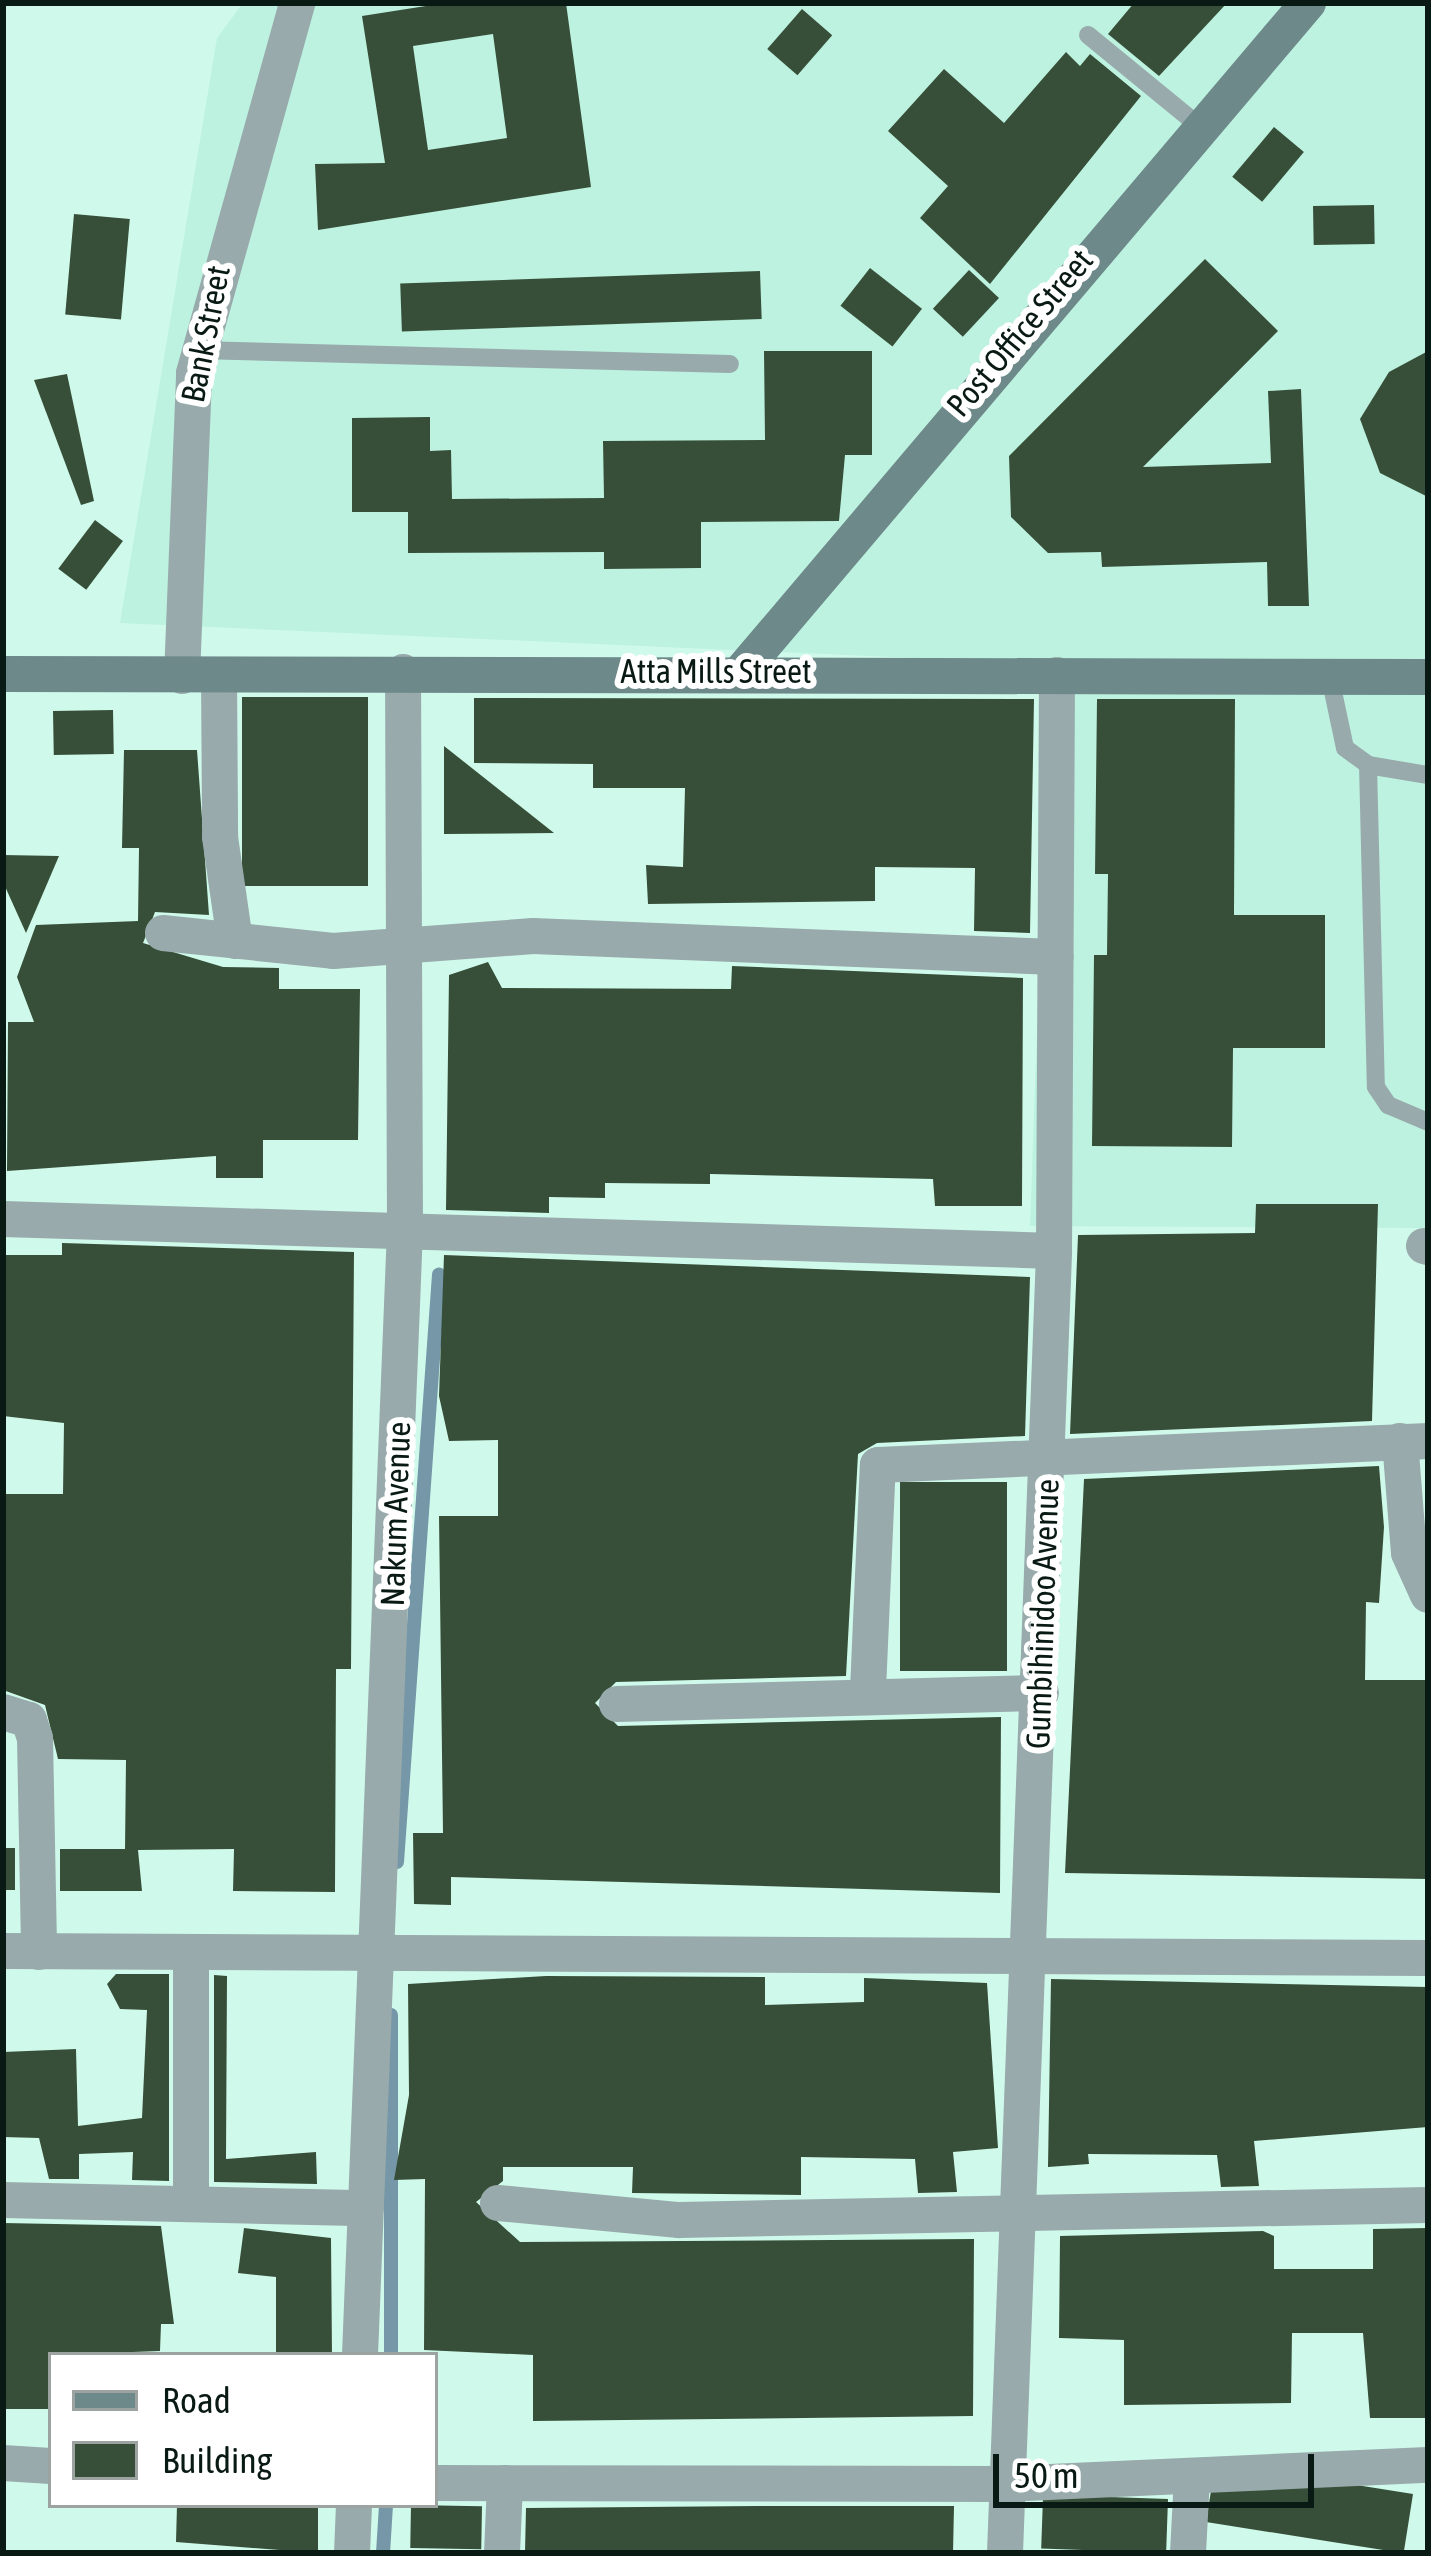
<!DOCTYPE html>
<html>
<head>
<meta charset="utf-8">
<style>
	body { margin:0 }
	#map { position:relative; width:1431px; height:2556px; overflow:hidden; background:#cffaeb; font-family:"Asap Condensed",sans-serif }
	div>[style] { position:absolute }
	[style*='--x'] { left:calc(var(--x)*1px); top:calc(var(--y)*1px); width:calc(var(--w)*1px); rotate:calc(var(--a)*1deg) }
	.built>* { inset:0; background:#bdf2e0 }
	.stream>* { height:14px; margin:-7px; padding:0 7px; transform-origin:7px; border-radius:7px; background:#7597a7 }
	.building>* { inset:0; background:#374f38; transform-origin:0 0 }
	.lane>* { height:18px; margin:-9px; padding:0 9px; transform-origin:9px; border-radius:9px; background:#98aaab }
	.street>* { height:36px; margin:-18px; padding:0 18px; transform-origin:18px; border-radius:18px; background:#98aaab }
	.secondary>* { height:36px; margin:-18px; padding:0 18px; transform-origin:18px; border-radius:18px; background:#6e898a }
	span { translate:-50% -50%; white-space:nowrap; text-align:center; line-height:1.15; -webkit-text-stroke:12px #fff; paint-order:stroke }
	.street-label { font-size:33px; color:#091914 }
	.frame { position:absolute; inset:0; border:6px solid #091914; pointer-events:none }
	.legend { position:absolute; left:48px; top:2352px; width:390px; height:156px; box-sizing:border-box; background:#fff; border:3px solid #9da3a1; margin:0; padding:15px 21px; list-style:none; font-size:36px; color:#091914 }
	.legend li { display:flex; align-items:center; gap:24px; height:60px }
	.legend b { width:60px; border:3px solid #9da3a1 }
	.scale { position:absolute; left:993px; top:2454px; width:321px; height:54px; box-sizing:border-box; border:6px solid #091914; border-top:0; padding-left:15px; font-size:36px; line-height:42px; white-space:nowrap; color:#091914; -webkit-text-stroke:9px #fff; paint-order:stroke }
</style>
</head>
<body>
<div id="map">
	<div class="built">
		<i style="clip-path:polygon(243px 3px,1428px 3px,1428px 1228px,1030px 1226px,1050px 664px,120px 623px,217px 38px)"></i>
	</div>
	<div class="stream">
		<i style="--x:397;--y:1862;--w:589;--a:-85.91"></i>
		<i style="--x:391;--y:2355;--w:340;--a:-90"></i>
		<i style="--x:383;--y:2553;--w:48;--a:-86.4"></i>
	</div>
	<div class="building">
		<i style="clip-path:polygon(evenodd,445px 3px,566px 3px,591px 187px,318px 230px,315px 164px,385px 163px,362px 16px,445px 3px,493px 34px,507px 138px,428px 150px,413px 46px,493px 34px)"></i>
		<i style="clip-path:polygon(1134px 3px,1227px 3px,1159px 76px,1108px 34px)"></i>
		<i style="left:802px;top:9px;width:40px;height:53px;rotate:41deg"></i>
		<i style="clip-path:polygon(1066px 52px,1080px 66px,1090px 54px,1141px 96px,990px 284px,920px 218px,948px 186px,888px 131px,944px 69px,1004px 123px)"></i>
		<i style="left:1274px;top:127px;width:39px;height:65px;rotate:40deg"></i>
		<i style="left:1374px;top:205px;width:39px;height:61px;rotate:89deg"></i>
		<i style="left:74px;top:214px;width:56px;height:101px;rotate:5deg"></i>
		<i style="clip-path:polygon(1205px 259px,1278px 331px,1143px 467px,1271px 463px,1268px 391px,1301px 389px,1309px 606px,1268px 606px,1267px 562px,1102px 567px,1101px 552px,1048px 553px,1011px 517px,1009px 456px)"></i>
		<i style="left:870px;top:268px;width:66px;height:48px;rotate:38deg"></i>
		<i style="left:969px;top:270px;width:41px;height:53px;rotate:43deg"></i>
		<i style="left:760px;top:271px;width:48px;height:360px;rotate:88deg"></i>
		<i style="clip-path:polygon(764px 351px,872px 351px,872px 455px,845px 455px,839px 521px,701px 522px,701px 568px,604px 569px,604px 552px,408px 553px,408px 512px,352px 512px,352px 418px,430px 417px,430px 451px,451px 450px,452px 499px,604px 498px,603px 441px,765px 440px)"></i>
		<i style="clip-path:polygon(1428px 351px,1428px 497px,1380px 473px,1360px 419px,1389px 372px)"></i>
		<i style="clip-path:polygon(67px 374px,94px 501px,81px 505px,34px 380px)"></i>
		<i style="left:95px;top:520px;width:35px;height:61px;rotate:37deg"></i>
		<i style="left:242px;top:697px;width:126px;height:189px"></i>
		<i style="clip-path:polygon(474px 698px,1034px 699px,1030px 933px,974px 931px,975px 868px,875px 867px,875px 901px,648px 904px,646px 865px,683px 867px,685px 788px,593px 788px,593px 764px,474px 763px)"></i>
		<i style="clip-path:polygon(1097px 699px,1235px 699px,1234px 915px,1325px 915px,1325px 1048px,1233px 1048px,1232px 1147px,1092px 1146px,1094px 955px,1107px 955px,1108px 874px,1095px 874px)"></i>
		<i style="left:113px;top:710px;width:44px;height:60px;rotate:89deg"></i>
		<i style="clip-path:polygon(444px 746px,554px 833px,444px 834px)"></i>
		<i style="clip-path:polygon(124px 750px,197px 750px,209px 915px,155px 912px,143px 943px,223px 967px,279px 968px,279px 989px,360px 989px,358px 1140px,263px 1140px,263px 1178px,216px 1178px,216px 1156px,7px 1171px,8px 1022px,34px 1022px,17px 977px,36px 925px,138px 921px,139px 848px,122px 848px)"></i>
		<i style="clip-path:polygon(3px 855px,59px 856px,26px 933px,3px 882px)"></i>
		<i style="clip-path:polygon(488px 962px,502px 988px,731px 989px,732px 966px,1023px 978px,1022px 1206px,935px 1206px,933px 1179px,710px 1174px,710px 1184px,605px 1183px,605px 1198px,549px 1197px,549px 1213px,446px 1210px,449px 975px)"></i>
		<i style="clip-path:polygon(1256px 1204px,1378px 1204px,1372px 1421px,1070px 1434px,1078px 1235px,1255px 1233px)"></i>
		<i style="clip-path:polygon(62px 1243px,354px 1252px,351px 1669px,336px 1669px,335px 1892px,233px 1891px,234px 1849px,138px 1850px,142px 1891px,60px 1891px,60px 1849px,125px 1849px,126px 1760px,58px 1759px,45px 1705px,3px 1690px,3px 1494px,63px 1494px,64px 1423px,3px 1416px,3px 1255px,62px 1255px)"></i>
		<i style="clip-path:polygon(444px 1255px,1030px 1277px,1025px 1436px,877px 1443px,858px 1454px,846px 1676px,616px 1682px,595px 1703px,618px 1726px,1001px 1717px,1000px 1893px,451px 1877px,451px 1905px,414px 1904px,413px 1833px,443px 1833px,439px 1516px,498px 1516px,498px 1440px,449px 1441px,439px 1396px)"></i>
		<i style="clip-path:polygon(1379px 1466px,1384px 1527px,1379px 1603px,1366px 1602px,1365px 1680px,1428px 1680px,1428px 1879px,1065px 1873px,1084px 1479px)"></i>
		<i style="left:1007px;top:1482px;width:189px;height:107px;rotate:90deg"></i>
		<i style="left:3px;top:1848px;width:12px;height:42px"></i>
		<i style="clip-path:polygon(169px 1974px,169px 2181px,132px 2180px,133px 2152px,79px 2154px,79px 2179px,49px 2179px,39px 2138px,3px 2137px,3px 2052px,76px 2049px,78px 2126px,142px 2118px,147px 2010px,120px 2009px,107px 1984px,116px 1974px)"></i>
		<i style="clip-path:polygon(214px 1975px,227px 1976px,226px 2159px,316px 2152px,317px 2184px,214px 2182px)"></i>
		<i style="clip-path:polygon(546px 1976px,765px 1977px,765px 2005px,864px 2002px,864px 1978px,987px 1983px,998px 2148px,953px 2152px,957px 2192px,918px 2193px,915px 2159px,801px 2157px,801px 2195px,632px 2193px,633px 2167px,503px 2167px,503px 2181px,476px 2202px,520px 2242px,974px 2239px,973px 2416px,533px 2421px,533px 2355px,424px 2350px,425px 2179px,394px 2180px,409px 2095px,408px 1984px)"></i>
		<i style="clip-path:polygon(1051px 1979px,1428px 1987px,1428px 2127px,1254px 2141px,1259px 2186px,1221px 2187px,1217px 2155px,1088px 2154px,1089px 2164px,1048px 2167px)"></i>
		<i style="clip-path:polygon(3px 2223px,161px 2226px,174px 2324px,161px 2324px,160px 2351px,51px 2355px,51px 2409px,3px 2409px)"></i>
		<i style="clip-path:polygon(244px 2228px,331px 2238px,332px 2355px,276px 2355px,276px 2277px,238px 2273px)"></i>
		<i style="clip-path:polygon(1428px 2228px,1428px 2418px,1370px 2418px,1363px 2333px,1292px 2333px,1291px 2403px,1124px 2405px,1124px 2340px,1059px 2338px,1060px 2236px,1263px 2231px,1274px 2236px,1274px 2269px,1373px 2269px,1373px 2229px)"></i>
		<i style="left:1413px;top:2494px;width:60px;height:200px;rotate:99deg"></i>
		<i style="left:1168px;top:2499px;width:54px;height:125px;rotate:92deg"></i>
		<i style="clip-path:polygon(177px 2505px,318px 2505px,318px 2553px,176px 2542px)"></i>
		<i style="left:411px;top:2505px;width:71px;height:43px;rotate:1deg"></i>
		<i style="clip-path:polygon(757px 2506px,954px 2506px,953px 2553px,525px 2553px,526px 2508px)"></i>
	</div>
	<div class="lane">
		<i style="--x:1088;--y:35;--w:142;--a:39.3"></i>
		<i style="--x:198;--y:350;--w:532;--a:1.51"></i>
		<i style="--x:1331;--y:682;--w:67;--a:78"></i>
		<i style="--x:1345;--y:748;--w:29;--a:36"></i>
		<i style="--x:1368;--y:765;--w:61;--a:9.5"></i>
		<i style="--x:1368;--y:765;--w:322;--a:88.6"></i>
		<i style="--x:1376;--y:1087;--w:22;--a:56"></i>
		<i style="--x:1388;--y:1105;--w:43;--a:23"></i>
	</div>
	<div class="street">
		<i style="--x:219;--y:675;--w:162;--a:89.6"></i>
		<i style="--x:220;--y:837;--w:105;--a:81.8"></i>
		<i style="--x:182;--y:676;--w:303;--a:-87.7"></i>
		<i style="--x:194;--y:373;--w:384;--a:-74.4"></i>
		<i style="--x:163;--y:933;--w:171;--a:6"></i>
		<i style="--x:333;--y:951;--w:201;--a:-4.3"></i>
		<i style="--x:533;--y:936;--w:523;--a:2.3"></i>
		<i style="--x:3;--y:1219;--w:1051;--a:1.74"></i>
		<i style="--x:1424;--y:1246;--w:4;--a:14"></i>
		<i style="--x:1400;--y:1441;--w:112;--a:85.4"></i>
		<i style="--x:1409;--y:1553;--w:46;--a:65.7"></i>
		<i style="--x:868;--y:1690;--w:225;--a:-87.5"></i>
		<i style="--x:878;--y:1465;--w:551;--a:-2.5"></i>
		<i style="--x:617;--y:1704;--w:424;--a:-1.5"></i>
		<i style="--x:3;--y:1712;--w:27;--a:17"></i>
		<i style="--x:29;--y:1720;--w:19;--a:72"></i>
		<i style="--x:35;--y:1738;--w:214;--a:88.9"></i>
		<i style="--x:3;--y:1951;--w:1425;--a:0.28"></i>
		<i style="--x:3;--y:2200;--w:363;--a:1.3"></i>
		<i style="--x:498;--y:2203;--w:182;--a:5.4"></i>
		<i style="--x:679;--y:2220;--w:749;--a:-1.15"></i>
		<i style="--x:191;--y:2204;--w:250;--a:-90"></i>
		<i style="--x:360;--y:2355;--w:1124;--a:-87.71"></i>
		<i style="--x:405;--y:1232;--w:560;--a:-90.2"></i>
		<i style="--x:3;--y:2463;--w:48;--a:3.6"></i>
		<i style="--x:435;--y:2483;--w:571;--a:0.1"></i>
		<i style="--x:1006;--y:2484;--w:422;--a:-2.6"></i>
		<i style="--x:352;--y:2553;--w:48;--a:-87.6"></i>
		<i style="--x:502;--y:2553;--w:70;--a:-87.5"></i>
		<i style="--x:1005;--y:2553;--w:1303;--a:-87.84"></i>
		<i style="--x:1054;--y:1251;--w:576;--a:-89.7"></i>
		<i style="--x:1188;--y:2553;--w:77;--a:-87"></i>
	</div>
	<div class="secondary">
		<i style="--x:741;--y:672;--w:877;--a:-49.72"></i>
		<i style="--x:3;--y:674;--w:1425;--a:0.12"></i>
	</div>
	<div class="street-label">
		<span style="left:1020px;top:333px;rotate:-50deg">Post Office Street</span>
		<span style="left:206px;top:334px;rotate:-79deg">Bank Street</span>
		<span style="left:716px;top:672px">Atta Mills Street</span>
		<span style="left:396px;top:1514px;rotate:-88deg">Nakum Avenue</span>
		<span style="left:1043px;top:1614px;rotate:-88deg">Gumbihinidoo Avenue</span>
	</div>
	<div class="frame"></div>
	<ul class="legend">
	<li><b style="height:15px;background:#6e898a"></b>Road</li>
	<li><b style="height:33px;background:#374f38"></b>Building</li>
	</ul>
	<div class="scale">50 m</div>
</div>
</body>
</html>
